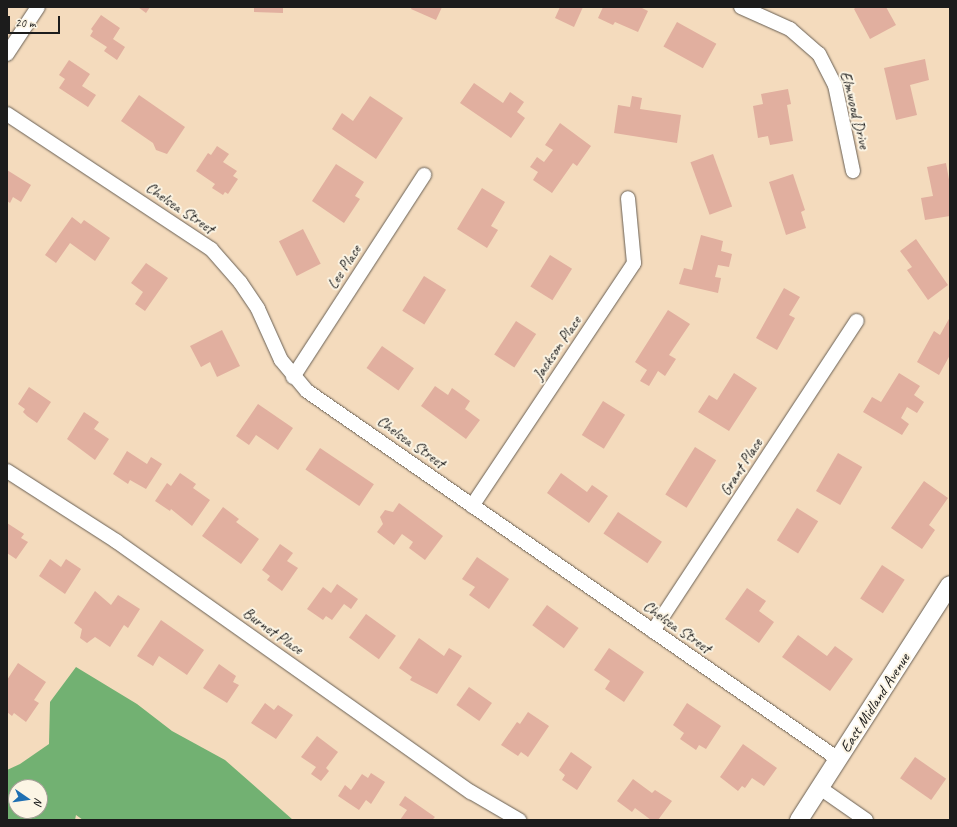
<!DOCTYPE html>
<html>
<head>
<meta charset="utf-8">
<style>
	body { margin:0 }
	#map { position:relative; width:957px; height:827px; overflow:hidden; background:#f4dbbd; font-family:Caveat,sans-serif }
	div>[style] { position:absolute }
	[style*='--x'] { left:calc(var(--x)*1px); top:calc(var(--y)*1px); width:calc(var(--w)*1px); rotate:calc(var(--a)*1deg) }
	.forest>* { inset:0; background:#72b172 }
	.building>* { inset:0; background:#e1af9f; transform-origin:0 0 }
	.roads { filter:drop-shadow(0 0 1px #685f54) drop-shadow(0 0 1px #685f54) }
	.minor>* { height:14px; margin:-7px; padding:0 7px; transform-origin:7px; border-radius:7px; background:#fff }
	.tertiary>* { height:18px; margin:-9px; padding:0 9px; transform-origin:9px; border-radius:9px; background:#fff }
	span { translate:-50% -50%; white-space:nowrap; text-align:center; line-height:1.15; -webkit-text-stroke:4px #fcf5e5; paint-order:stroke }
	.street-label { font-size:16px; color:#1c1c1c }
	.frame { position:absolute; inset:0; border:8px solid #1c1c1c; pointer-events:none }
	.north { position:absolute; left:8px; top:779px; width:40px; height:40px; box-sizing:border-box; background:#fcf5e5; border:1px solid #a29e95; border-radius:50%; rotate:103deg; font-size:11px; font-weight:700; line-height:16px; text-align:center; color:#1c1c1c }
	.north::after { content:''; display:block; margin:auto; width:14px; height:18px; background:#1f6fb2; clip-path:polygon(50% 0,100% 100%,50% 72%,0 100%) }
	.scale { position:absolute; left:8px; top:16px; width:52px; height:18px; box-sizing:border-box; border:2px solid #1c1c1c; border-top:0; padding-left:5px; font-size:12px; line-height:14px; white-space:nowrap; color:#1c1c1c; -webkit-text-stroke:3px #fcf5e5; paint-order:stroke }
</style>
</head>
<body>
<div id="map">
	<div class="forest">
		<i style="clip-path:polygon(evenodd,76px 667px,137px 704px,172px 731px,225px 760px,293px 820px,83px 820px,76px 815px,75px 820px,7px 820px,7px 770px,20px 764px,49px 744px,50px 702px,76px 667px,16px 787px,40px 787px,40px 811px,16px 811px,16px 787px)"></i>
	</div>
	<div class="building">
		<i style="clip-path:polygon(138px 7px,150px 7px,146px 13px)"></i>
		<i style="clip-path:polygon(254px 7px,283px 7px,283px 13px,254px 12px)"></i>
		<i style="clip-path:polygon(412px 7px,442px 7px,436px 20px,411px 9px)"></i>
		<i style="clip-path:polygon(560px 7px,583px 7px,574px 27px,555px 18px)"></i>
		<i style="clip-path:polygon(603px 7px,640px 7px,648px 11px,638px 32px,615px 22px,613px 25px,598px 18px)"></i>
		<i style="clip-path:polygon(856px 7px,886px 7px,896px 25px,870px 39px,854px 9px)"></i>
		<i style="clip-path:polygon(101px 15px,120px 28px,113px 39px,125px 47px,117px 60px,104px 51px,107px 47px,90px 36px,93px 31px,91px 29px)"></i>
		<i style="left:677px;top:22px;width:45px;height:28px;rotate:29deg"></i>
		<i style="clip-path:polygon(925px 59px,929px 80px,910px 85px,917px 115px,896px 120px,884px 68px)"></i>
		<i style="clip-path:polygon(69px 60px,90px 74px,82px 86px,96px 95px,88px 107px,59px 88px,65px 79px,59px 75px)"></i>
		<i style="clip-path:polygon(474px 83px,503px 103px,510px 92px,524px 102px,517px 112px,525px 118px,511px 138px,460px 103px)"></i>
		<i style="clip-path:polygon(788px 89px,791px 104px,787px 105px,793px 141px,770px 145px,768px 136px,758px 138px,753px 106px,763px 104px,761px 94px)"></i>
		<i style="clip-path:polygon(139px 95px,185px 127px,167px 154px,156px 150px,153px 143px,121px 121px)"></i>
		<i style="clip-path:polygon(370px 96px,403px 118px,376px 159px,332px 129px,342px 113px,353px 121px)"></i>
		<i style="clip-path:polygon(632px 96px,642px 98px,640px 109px,681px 115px,677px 143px,614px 133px,618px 105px,630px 107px)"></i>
		<i style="clip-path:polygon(560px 123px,591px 146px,577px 166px,573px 163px,552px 193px,533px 180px,538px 172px,530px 167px,537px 157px,544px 162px,553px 150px,545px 145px)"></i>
		<i style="clip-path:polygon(217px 146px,229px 154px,223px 162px,237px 171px,233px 176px,238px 179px,228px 194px,225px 192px,223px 195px,212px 188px,215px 184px,196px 171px,208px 153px,211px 155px)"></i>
		<i style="left:713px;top:154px;width:56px;height:24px;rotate:70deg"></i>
		<i style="clip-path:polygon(946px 163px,950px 185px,950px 216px,925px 220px,921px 198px,933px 196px,927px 167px)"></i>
		<i style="clip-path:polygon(336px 164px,364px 182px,355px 196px,360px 199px,344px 223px,312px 201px)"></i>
		<i style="clip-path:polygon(7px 170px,31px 185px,21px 202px,13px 197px,10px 203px,7px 201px)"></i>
		<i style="clip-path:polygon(793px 174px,805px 210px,801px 212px,806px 228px,786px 235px,769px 182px)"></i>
		<i style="clip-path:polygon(482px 188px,505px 202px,491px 226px,498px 230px,487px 248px,457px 229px)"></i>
		<i style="clip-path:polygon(72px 217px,81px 224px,84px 220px,110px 238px,95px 261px,70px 243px,56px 263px,45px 255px)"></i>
		<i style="left:303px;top:229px;width:39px;height:27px;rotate:63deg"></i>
		<i style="clip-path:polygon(701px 235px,723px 241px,721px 251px,732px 254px,729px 267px,718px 265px,715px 277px,721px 278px,718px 293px,679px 284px,684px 268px,692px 270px)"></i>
		<i style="clip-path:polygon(916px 239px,948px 285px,928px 300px,907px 270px,912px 267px,900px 251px)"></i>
		<i style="left:550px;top:255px;width:26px;height:37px;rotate:32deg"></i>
		<i style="clip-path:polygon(146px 263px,168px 278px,145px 311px,135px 304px,143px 292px,131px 283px)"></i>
		<i style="left:424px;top:276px;width:26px;height:41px;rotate:32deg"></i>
		<i style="clip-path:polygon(784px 288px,800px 297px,789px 315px,795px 318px,777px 350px,756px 338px)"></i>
		<i style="clip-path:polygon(668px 310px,690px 324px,669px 355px,676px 359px,665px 376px,658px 371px,649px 386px,640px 381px,647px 370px,635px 362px)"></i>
		<i style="clip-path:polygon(950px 317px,950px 355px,939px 375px,917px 362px,934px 331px,940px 335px)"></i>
		<i style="left:516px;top:321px;width:24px;height:40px;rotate:33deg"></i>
		<i style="clip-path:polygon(222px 330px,240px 366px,217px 377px,210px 362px,201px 367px,190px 346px)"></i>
		<i style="left:382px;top:346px;width:39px;height:27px;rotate:35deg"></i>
		<i style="clip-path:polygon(734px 373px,757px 388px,729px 431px,698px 412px,709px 395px,717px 400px)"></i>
		<i style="clip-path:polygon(899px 373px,920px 386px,914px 395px,924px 402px,917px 413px,907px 407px,901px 418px,909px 424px,902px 435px,863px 412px,872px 397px,881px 402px)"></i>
		<i style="clip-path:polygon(435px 386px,448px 395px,452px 388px,470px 401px,465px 409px,480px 420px,466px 439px,421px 406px)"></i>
		<i style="clip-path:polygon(29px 387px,51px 402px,37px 423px,27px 416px,23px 412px,25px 409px,18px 404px)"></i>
		<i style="left:603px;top:401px;width:26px;height:40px;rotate:32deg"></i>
		<i style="clip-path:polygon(258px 404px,293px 428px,278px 450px,256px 435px,249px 445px,236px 436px)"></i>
		<i style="clip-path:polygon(84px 412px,99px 422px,94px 429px,109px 439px,95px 460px,67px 439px)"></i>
		<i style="left:695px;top:447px;width:25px;height:56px;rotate:32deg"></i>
		<i style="left:320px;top:448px;width:65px;height:26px;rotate:34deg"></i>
		<i style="clip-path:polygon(127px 451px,147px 464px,151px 457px,162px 464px,146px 489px,130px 480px,128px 484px,113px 474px)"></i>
		<i style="left:838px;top:453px;width:28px;height:44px;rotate:30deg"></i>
		<i style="clip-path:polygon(180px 473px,196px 484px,193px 488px,210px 500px,192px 526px,171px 509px,170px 511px,155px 501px,167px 483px,171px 486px)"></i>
		<i style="clip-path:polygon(561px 473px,587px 492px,592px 485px,608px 496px,589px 523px,547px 493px)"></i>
		<i style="clip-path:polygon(924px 481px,948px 498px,929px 525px,935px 530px,922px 549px,891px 528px)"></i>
		<i style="clip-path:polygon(399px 503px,443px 536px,425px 560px,409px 548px,413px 542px,402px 534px,394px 545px,377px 532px,383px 524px,380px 517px,385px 510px,393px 512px)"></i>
		<i style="clip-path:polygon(223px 507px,239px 519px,236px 522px,259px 539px,241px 564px,202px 536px)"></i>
		<i style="left:797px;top:508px;width:25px;height:38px;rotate:32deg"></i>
		<i style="left:618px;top:512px;width:53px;height:26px;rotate:34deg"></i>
		<i style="clip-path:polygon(7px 523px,24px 534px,21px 538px,28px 542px,16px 559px,7px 553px)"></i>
		<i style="clip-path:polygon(280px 544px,293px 553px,287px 561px,298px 568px,282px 591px,267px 580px,270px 576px,262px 570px)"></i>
		<i style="clip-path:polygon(477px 557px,509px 579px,489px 609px,469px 595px,475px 587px,462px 579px)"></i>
		<i style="clip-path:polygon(50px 559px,61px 567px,66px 559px,81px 569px,65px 594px,39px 576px)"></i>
		<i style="left:882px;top:565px;width:27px;height:40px;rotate:33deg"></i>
		<i style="clip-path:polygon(337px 584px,358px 599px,351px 609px,344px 604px,332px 620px,326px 616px,323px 620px,307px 609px,323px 587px,331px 593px)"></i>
		<i style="clip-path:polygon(747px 588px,766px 601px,759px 611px,774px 622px,759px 643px,725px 619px)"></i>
		<i style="clip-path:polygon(95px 591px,111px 605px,118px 595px,140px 609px,128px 628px,124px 625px,110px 647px,95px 637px,87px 643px,80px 638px,82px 629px,74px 623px)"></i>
		<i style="left:547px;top:605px;width:39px;height:25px;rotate:36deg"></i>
		<i style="left:366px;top:614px;width:37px;height:29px;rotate:36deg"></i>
		<i style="clip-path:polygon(161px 620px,204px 650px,187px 675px,159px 656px,153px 666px,137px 656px)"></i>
		<i style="clip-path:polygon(798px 635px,827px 656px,835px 646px,853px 659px,830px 691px,782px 657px)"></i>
		<i style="clip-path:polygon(419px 638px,444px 656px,449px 648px,462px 656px,437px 694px,410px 680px,412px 677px,399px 668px)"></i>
		<i style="clip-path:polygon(609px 648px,644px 672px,624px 702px,605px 689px,610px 681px,594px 670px)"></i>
		<i style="clip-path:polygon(18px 663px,46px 682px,34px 700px,39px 703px,26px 722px,14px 713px,12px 716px,7px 712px,7px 680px)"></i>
		<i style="clip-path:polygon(219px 664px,236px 676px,233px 682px,239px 685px,227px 703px,203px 688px)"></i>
		<i style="left:469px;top:687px;width:28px;height:22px;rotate:35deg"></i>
		<i style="clip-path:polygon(265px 703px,274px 710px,278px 705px,293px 715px,276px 739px,251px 723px)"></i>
		<i style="clip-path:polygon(687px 703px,721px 726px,706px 749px,699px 745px,696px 750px,680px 739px,684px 733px,673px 725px)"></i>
		<i style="clip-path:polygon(528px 712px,549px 726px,528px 757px,521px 752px,518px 756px,501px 745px,517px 722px,520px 724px)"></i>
		<i style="clip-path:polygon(317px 736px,338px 752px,326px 768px,329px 771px,321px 781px,311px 774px,316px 767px,301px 757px)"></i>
		<i style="clip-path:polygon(743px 744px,777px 768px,764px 786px,752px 778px,745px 788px,742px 786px,738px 791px,720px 777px)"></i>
		<i style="clip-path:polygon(571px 752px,592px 767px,577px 790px,562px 780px,565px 775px,559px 770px)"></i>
		<i style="left:915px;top:757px;width:38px;height:26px;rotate:35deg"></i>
		<i style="clip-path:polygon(371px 773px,385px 782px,371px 804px,366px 800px,359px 810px,338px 796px,345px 785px,351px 790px,362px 774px,368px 778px)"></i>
		<i style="clip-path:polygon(633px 779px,652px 793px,655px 790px,672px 801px,658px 820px,651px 820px,635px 808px,632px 812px,617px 801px)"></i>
		<i style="clip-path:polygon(405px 796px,435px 817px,432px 820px,400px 820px,407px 810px,399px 805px)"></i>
	</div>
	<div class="roads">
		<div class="minor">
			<i style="--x:741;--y:7;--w:54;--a:24.2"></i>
			<i style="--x:790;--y:29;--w:38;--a:41"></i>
			<i style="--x:819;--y:54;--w:35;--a:63"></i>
			<i style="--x:835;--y:85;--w:88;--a:78.2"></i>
			<i style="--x:7;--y:54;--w:56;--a:-56.6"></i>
			<i style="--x:7;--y:114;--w:245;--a:33.5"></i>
			<i style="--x:211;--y:249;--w:44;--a:48.7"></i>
			<i style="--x:240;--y:282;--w:32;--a:56"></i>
			<i style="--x:258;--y:309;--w:56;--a:65.7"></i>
			<i style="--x:281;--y:360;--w:40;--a:50"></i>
			<i style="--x:307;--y:391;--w:646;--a:34.72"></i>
			<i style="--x:293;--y:377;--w:241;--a:-57"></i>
			<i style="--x:7;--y:471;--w:130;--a:32.7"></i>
			<i style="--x:116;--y:541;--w:435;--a:35.3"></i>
			<i style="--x:471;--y:792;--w:56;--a:30.3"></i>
			<i style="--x:472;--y:506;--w:292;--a:-56.3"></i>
			<i style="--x:634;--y:263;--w:65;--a:-95.3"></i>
			<i style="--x:653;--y:631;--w:371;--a:-56.7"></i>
			<i style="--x:820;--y:788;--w:56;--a:34.8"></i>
		</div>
		<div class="tertiary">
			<i style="--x:799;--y:820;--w:279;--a:-57.3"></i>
		</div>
	</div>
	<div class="street-label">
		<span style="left:855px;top:110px;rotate:76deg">Elmwood Drive</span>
		<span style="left:180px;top:208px;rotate:34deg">Chelsea Street</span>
		<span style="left:344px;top:267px;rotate:-57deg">Lee Place</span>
		<span style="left:557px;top:348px;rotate:-56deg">Jackson Place</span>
		<span style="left:411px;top:442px;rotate:35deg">Chelsea Street</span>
		<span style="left:741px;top:467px;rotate:-57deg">Grant Place</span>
		<span style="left:677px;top:627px;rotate:35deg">Chelsea Street</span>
		<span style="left:273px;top:631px;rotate:35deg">Burnet Place</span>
		<span style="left:875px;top:703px;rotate:-57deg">East Midland Avenue</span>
	</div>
	<div class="frame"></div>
	<div class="north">N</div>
	<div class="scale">20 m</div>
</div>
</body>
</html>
